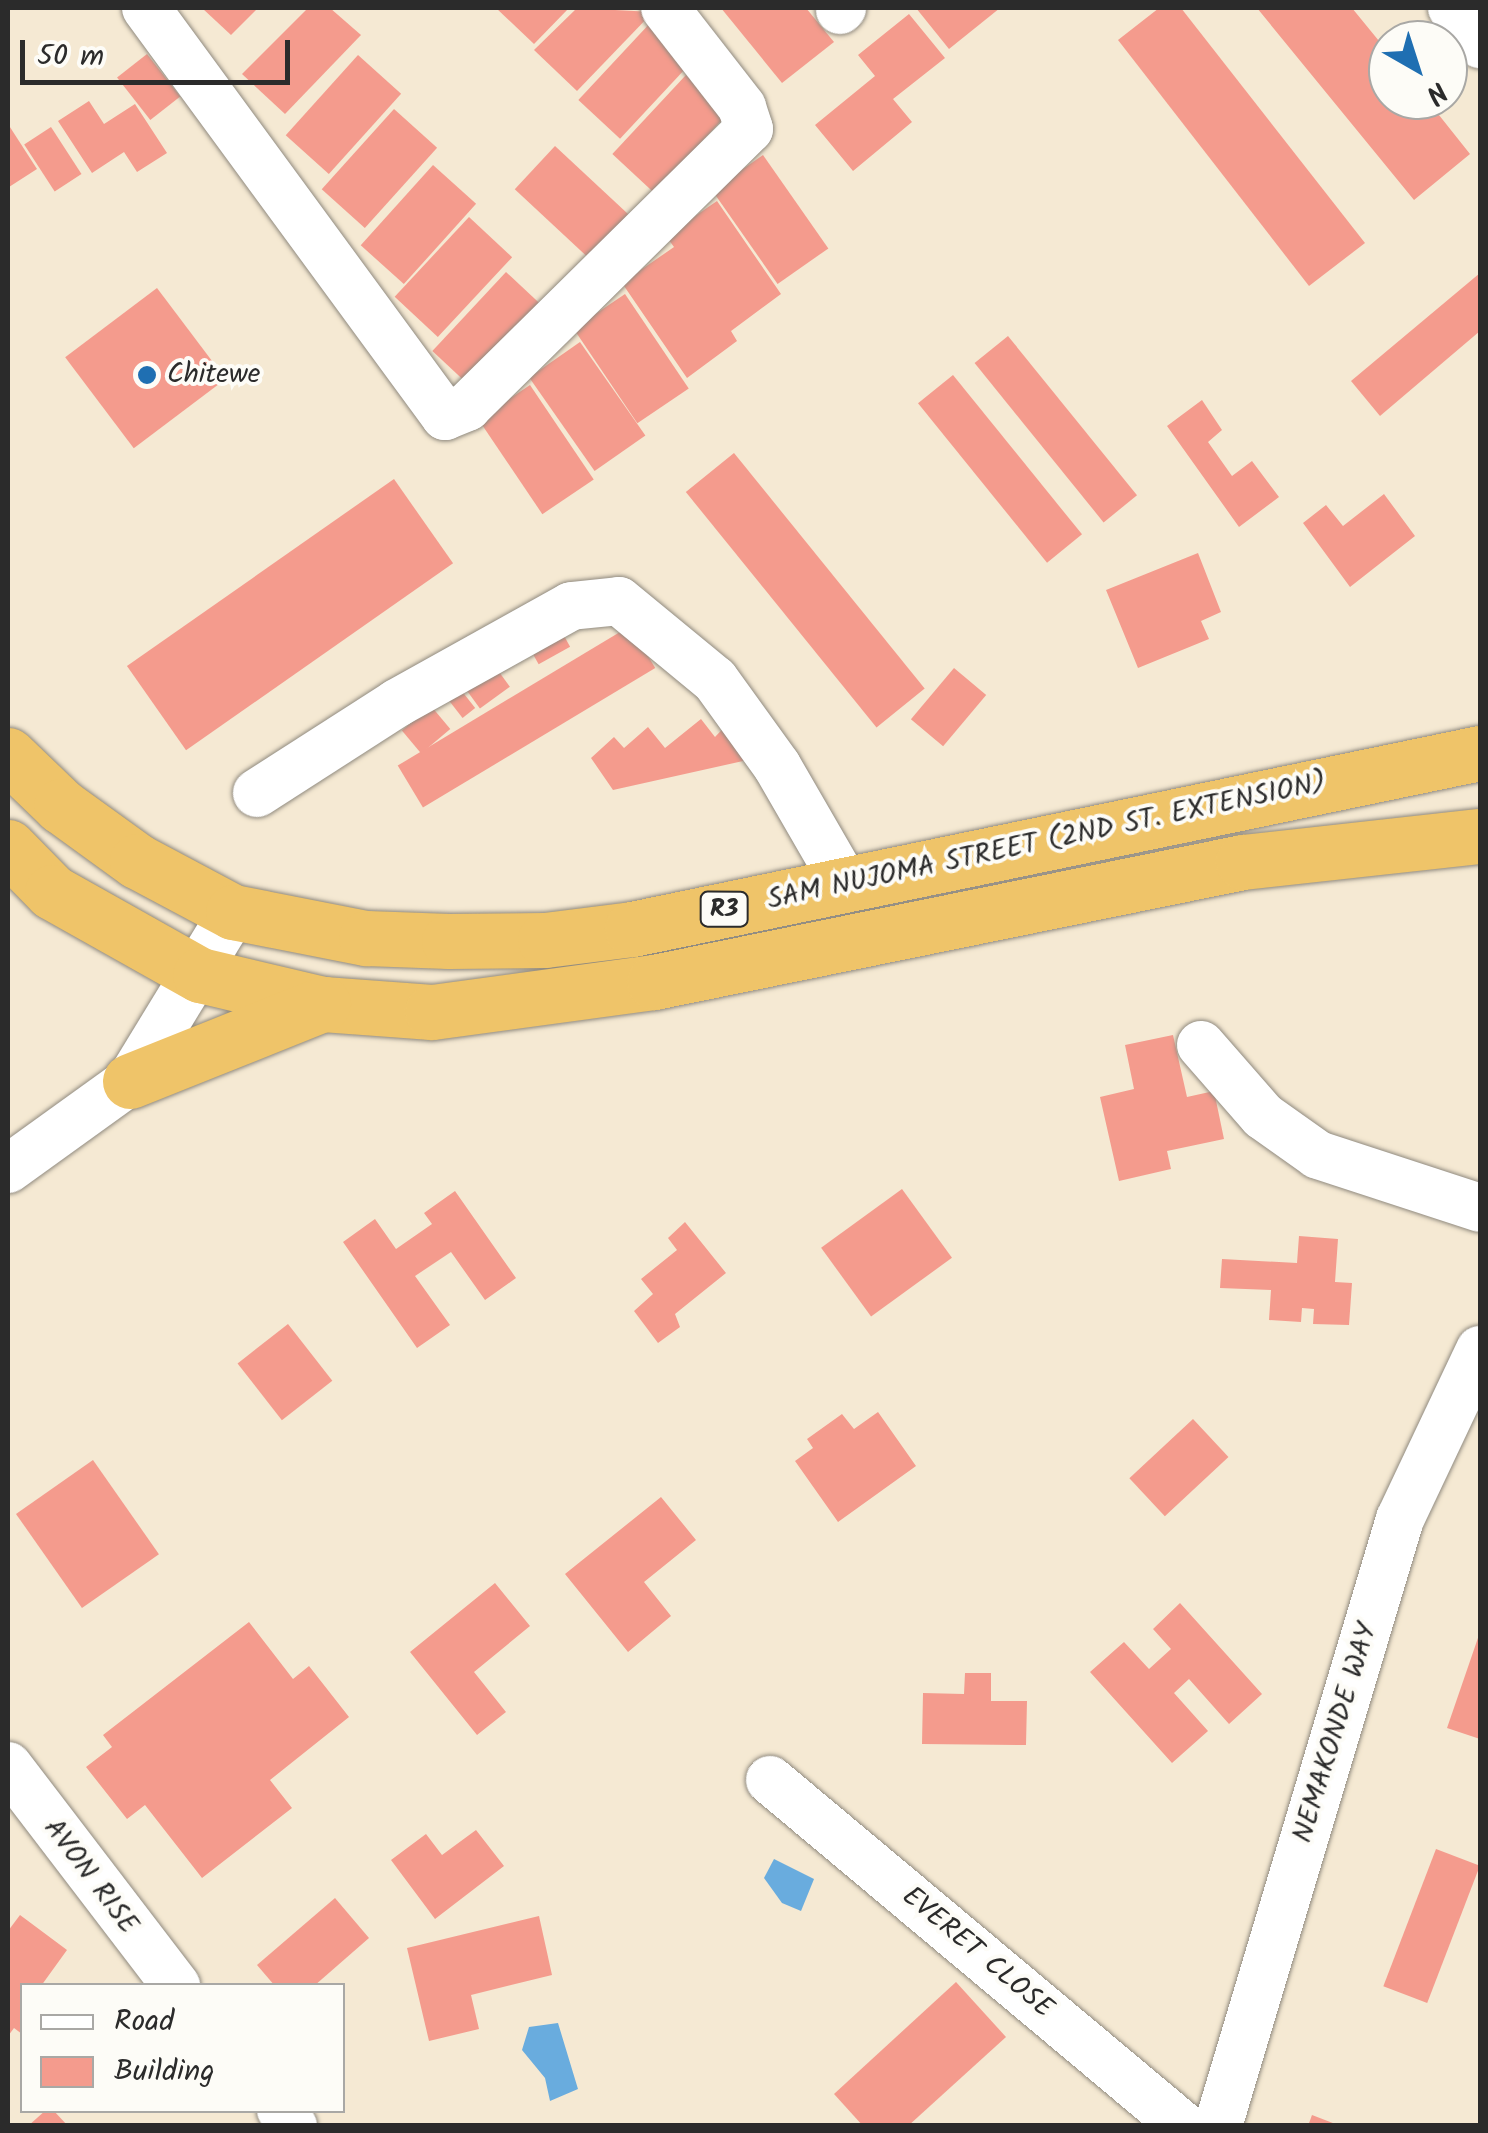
<!DOCTYPE html>
<html>
<head>
<meta charset="utf-8">
<style>
	body { margin:0 }
	#map { position:relative; width:1488px; height:2133px; overflow:hidden; background:#f5e9d3; font-family:Kalam,sans-serif }
	div>[style] { position:absolute }
	[style*='--x'] { left:calc(var(--x)*1px); top:calc(var(--y)*1px); width:calc(var(--w)*1px); rotate:calc(var(--a)*1deg) }
	.water>* { inset:0; background:#69acde }
	.building>* { inset:0; background:#f49b8d; transform-origin:0 0 }
	.roads { filter:drop-shadow(0 0 2px #908a7f) drop-shadow(0 0 2px #908a7f) }
	.minor>* { height:48px; margin:-24px; padding:0 24px; transform-origin:24px; border-radius:24px; background:#fff }
	.highway>* { height:55px; margin:-27.5px; padding:0 27.5px; transform-origin:27.5px; border-radius:27.5px; background:#efc469 }
	.dots>* { width:28px; height:28px; translate:-50% -50%; box-sizing:border-box; border:5px solid #fdfcf7; border-radius:50% }
	span { translate:-50% -50%; white-space:nowrap; text-align:center; line-height:1.15; -webkit-text-stroke:8px #fdfcf7; paint-order:stroke }
	.shield-label span { padding:2px 8px; background:#fdfcf7; border:2px solid; border-radius:8px; -webkit-text-stroke-width:0 }
	.shield-label { font-size:25px; color:#2b2b2b; font-weight:700 }
	.poi-label { font-size:28px; color:#2b2b2b }
	.left { translate:0 -50%; text-align:left }
	.street-label { font-size:28px; color:#2b2b2b }
	.frame { position:absolute; inset:0; border:10px solid #2b2b2b; pointer-events:none }
	.legend { position:absolute; left:20px; top:1983px; width:325px; height:130px; box-sizing:border-box; background:#fdfcf7; border:2px solid #a9a8a5; margin:0; padding:12px 18px; list-style:none; font-size:30px; color:#2b2b2b }
	.legend li { display:flex; align-items:center; gap:20px; height:50px }
	.legend b { width:50px; border:2px solid #a9a8a5 }
	.north { position:absolute; left:1368px; top:20px; width:100px; height:100px; box-sizing:border-box; background:#fdfcf7; border:2px solid #a9a8a5; border-radius:50%; rotate:141deg; font-size:28px; font-weight:700; line-height:40px; text-align:center; color:#2b2b2b }
	.north::after { content:''; display:block; margin:auto; width:35px; height:45px; background:#1f6fb2; clip-path:polygon(50% 0,100% 100%,50% 72%,0 100%) }
	.scale { position:absolute; left:20px; top:40px; width:270px; height:45px; box-sizing:border-box; border:5px solid #2b2b2b; border-top:0; padding-left:12px; font-size:30px; line-height:35px; white-space:nowrap; color:#2b2b2b; -webkit-text-stroke:8px #fdfcf7; paint-order:stroke }
</style>
</head>
<body>
<div id="map">
	<div class="water">
		<i style="clip-path:polygon(774px 1859px,814px 1879px,801px 1911px,782px 1903px,764px 1878px)"></i>
		<i style="clip-path:polygon(558px 2023px,578px 2089px,550px 2101px,545px 2078px,522px 2050px,529px 2027px)"></i>
	</div>
	<div class="building">
		<i style="clip-path:polygon(202px 8px,258px 8px,231px 35px)"></i>
		<i style="clip-path:polygon(308px 8px,330px 8px,361px 35px,285px 114px,242px 74px)"></i>
		<i style="clip-path:polygon(496px 8px,569px 8px,534px 44px)"></i>
		<i style="clip-path:polygon(577px 8px,653px 12px,577px 91px,534px 50px)"></i>
		<i style="clip-path:polygon(721px 8px,806px 8px,834px 42px,782px 83px)"></i>
		<i style="clip-path:polygon(916px 8px,1000px 8px,949px 49px)"></i>
		<i style="clip-path:polygon(1159px 8px,1181px 8px,1365px 243px,1309px 286px,1118px 40px)"></i>
		<i style="clip-path:polygon(1257px 8px,1352px 8px,1388px 52px,1388px 100px,1427px 100px,1470px 154px,1414px 200px)"></i>
		<i style="clip-path:polygon(909px 14px,945px 58px,893px 99px,912px 122px,853px 171px,815px 125px,875px 76px,858px 55px)"></i>
		<i style="left:652px;top:21px;width:57px;height:108px;rotate:43deg"></i>
		<i style="left:147px;top:54px;width:54px;height:38px;rotate:52deg"></i>
		<i style="left:358px;top:55px;width:58px;height:108px;rotate:42deg"></i>
		<i style="left:686px;top:75px;width:57px;height:108px;rotate:43deg"></i>
		<i style="clip-path:polygon(89px 101px,104px 124px,135px 104px,167px 153px,137px 172px,124px 152px,92px 173px,58px 121px)"></i>
		<i style="left:394px;top:109px;width:58px;height:108px;rotate:42deg"></i>
		<i style="clip-path:polygon(8px 124px,37px 169px,9px 187px,8px 184px)"></i>
		<i style="left:51px;top:127px;width:56px;height:32px;rotate:57deg"></i>
		<i style="left:555px;top:146px;width:105px;height:59px;rotate:43deg"></i>
		<i style="left:763px;top:155px;width:114px;height:62px;rotate:55deg"></i>
		<i style="left:433px;top:165px;width:58px;height:108px;rotate:42deg"></i>
		<i style="clip-path:polygon(717px 201px,781px 294px,731px 331px,737px 341px,687px 378px,622px 283px,674px 247px,666px 236px)"></i>
		<i style="left:469px;top:217px;width:59px;height:109px;rotate:43deg"></i>
		<i style="left:506px;top:272px;width:59px;height:108px;rotate:43deg"></i>
		<i style="clip-path:polygon(1480px 273px,1480px 331px,1380px 416px,1351px 381px)"></i>
		<i style="left:157px;top:288px;width:114px;height:115px;rotate:53deg"></i>
		<i style="left:625px;top:294px;width:114px;height:62px;rotate:56deg"></i>
		<i style="left:1008px;top:336px;width:205px;height:43px;rotate:51deg"></i>
		<i style="left:580px;top:342px;width:114px;height:62px;rotate:55deg"></i>
		<i style="left:953px;top:375px;width:205px;height:45px;rotate:51deg"></i>
		<i style="left:530px;top:385px;width:114px;height:62px;rotate:56deg"></i>
		<i style="clip-path:polygon(1202px 400px,1222px 430px,1208px 442px,1232px 476px,1252px 461px,1279px 497px,1239px 527px,1167px 426px)"></i>
		<i style="left:734px;top:453px;width:303px;height:62px;rotate:51deg"></i>
		<i style="left:394px;top:479px;width:103px;height:326px;rotate:55deg"></i>
		<i style="clip-path:polygon(1384px 494px,1415px 536px,1350px 587px,1303px 523px,1326px 505px,1343px 526px)"></i>
		<i style="clip-path:polygon(1198px 553px,1221px 612px,1201px 621px,1209px 639px,1138px 668px,1106px 590px)"></i>
		<i style="left:558px;top:625px;width:25px;height:36px;rotate:61deg"></i>
		<i style="left:630px;top:626px;width:49px;height:271px;rotate:59deg"></i>
		<i style="left:494px;top:665px;width:27px;height:37px;rotate:54deg"></i>
		<i style="left:954px;top:668px;width:42px;height:67px;rotate:40deg"></i>
		<i style="left:461px;top:690px;width:23px;height:16px;rotate:52deg"></i>
		<i style="left:431px;top:706px;width:30px;height:38px;rotate:50deg"></i>
		<i style="clip-path:polygon(735px 716px,761px 757px,613px 790px,591px 758px,614px 737px,624px 748px,648px 727px,665px 748px,701px 719px,715px 737px)"></i>
		<i style="clip-path:polygon(1173px 1035px,1187px 1097px,1214px 1091px,1224px 1139px,1167px 1151px,1171px 1169px,1119px 1181px,1100px 1097px,1134px 1089px,1125px 1045px)"></i>
		<i style="left:902px;top:1189px;width:85px;height:100px;rotate:54deg"></i>
		<i style="clip-path:polygon(455px 1191px,516px 1278px,485px 1300px,451px 1252px,415px 1276px,450px 1325px,417px 1348px,343px 1242px,375px 1219px,396px 1249px,432px 1224px,424px 1213px)"></i>
		<i style="clip-path:polygon(685px 1222px,726px 1273px,675px 1314px,680px 1327px,658px 1343px,634px 1311px,653px 1294px,641px 1279px,677px 1250px,668px 1238px)"></i>
		<i style="clip-path:polygon(1299px 1236px,1338px 1239px,1335px 1282px,1352px 1283px,1349px 1325px,1313px 1324px,1314px 1309px,1302px 1308px,1301px 1322px,1269px 1320px,1271px 1290px,1220px 1288px,1222px 1259px,1297px 1263px)"></i>
		<i style="left:288px;top:1324px;width:72px;height:64px;rotate:52deg"></i>
		<i style="clip-path:polygon(878px 1412px,916px 1466px,838px 1522px,795px 1461px,813px 1448px,807px 1439px,842px 1414px,854px 1429px)"></i>
		<i style="left:1193px;top:1419px;width:52px;height:87px;rotate:47deg"></i>
		<i style="left:93px;top:1460px;width:115px;height:94px;rotate:55deg"></i>
		<i style="clip-path:polygon(661px 1497px,696px 1540px,644px 1582px,671px 1616px,628px 1652px,565px 1574px)"></i>
		<i style="clip-path:polygon(495px 1583px,530px 1626px,474px 1672px,506px 1712px,477px 1735px,410px 1652px)"></i>
		<i style="clip-path:polygon(1180px 1603px,1262px 1694px,1229px 1724px,1189px 1679px,1174px 1693px,1208px 1731px,1172px 1763px,1090px 1672px,1124px 1642px,1149px 1669px,1171px 1649px,1153px 1629px)"></i>
		<i style="clip-path:polygon(249px 1622px,293px 1679px,309px 1666px,349px 1717px,270px 1780px,292px 1808px,202px 1878px,145px 1805px,127px 1819px,86px 1767px,112px 1747px,103px 1735px)"></i>
		<i style="clip-path:polygon(1480px 1632px,1480px 1739px,1447px 1728px)"></i>
		<i style="clip-path:polygon(965px 1673px,991px 1673px,991px 1701px,1027px 1701px,1026px 1745px,922px 1744px,923px 1693px,964px 1694px)"></i>
		<i style="clip-path:polygon(476px 1830px,504px 1866px,435px 1919px,391px 1860px,426px 1834px,442px 1855px)"></i>
		<i style="left:1436px;top:1849px;width:47px;height:147px;rotate:21deg"></i>
		<i style="clip-path:polygon(335px 1898px,369px 1938px,314px 1986px,275px 1986px,257px 1965px)"></i>
		<i style="clip-path:polygon(20px 1915px,67px 1950px,41px 1986px,22px 1986px,22px 2034px,14px 2028px,8px 2036px,8px 1931px)"></i>
		<i style="clip-path:polygon(539px 1916px,552px 1975px,471px 1995px,479px 2029px,429px 2041px,407px 1948px)"></i>
		<i style="clip-path:polygon(956px 1982px,1006px 2037px,908px 2126px,863px 2126px,834px 2094px)"></i>
		<i style="clip-path:polygon(46px 2110px,53px 2110px,68px 2126px,28px 2126px)"></i>
		<i style="clip-path:polygon(1312px 2115px,1338px 2125px,1338px 2126px,1308px 2126px)"></i>
	</div>
	<div class="roads">
		<div class="minor">
			<i style="--x:146;--y:8;--w:506;--a:53.76"></i>
			<i style="--x:445;--y:416;--w:24;--a:-22"></i>
			<i style="--x:467;--y:407;--w:396;--a:-44.6"></i>
			<i style="--x:749;--y:129;--w:23;--a:-108"></i>
			<i style="--x:742;--y:107;--w:125;--a:-127.9"></i>
			<i style="--x:1452;--y:8;--w:46;--a:52.1"></i>
			<i style="--x:840;--y:10;--w:3;--a:-45"></i>
			<i style="--x:257;--y:793;--w:166;--a:-32.7"></i>
			<i style="--x:397;--y:703;--w:199;--a:-29.1"></i>
			<i style="--x:571;--y:606;--w:48;--a:-5.9"></i>
			<i style="--x:619;--y:601;--w:124;--a:39.5"></i>
			<i style="--x:715;--y:680;--w:106;--a:54.2"></i>
			<i style="--x:777;--y:766;--w:136;--a:60"></i>
			<i style="--x:1201;--y:1045;--w:94;--a:48.9"></i>
			<i style="--x:1263;--y:1116;--w:67;--a:35.3"></i>
			<i style="--x:1318;--y:1155;--w:170;--a:18.1"></i>
			<i style="--x:8;--y:1169;--w:150;--a:-35.8"></i>
			<i style="--x:130;--y:1081;--w:198;--a:-58.6"></i>
			<i style="--x:8;--y:1766;--w:277;--a:52.6"></i>
			<i style="--x:770;--y:1780;--w:539;--a:39.96"></i>
			<i style="--x:281;--y:2110;--w:20;--a:53"></i>
			<i style="--x:1218;--y:2126;--w:634;--a:-73.31"></i>
			<i style="--x:1400;--y:1519;--w:187;--a:-64.7"></i>
		</div>
		<div class="highway">
			<i style="--x:8;--y:755;--w:74;--a:43.9"></i>
			<i style="--x:61;--y:806;--w:94;--a:35.9"></i>
			<i style="--x:137;--y:861;--w:109;--a:28"></i>
			<i style="--x:233;--y:912;--w:136;--a:11.1"></i>
			<i style="--x:366;--y:938;--w:83;--a:2.1"></i>
			<i style="--x:449;--y:941;--w:96;--a:-0.6"></i>
			<i style="--x:545;--y:940;--w:88;--a:-7.2"></i>
			<i style="--x:632;--y:929;--w:866;--a:-11.73"></i>
			<i style="--x:8;--y:847;--w:63;--a:45.6"></i>
			<i style="--x:52;--y:892;--w:170;--a:29.3"></i>
			<i style="--x:200;--y:975;--w:126;--a:13.3"></i>
			<i style="--x:323;--y:1004;--w:109;--a:4.2"></i>
			<i style="--x:432;--y:1012;--w:224;--a:-7.7"></i>
			<i style="--x:654;--y:982;--w:601;--a:-11.52"></i>
			<i style="--x:1243;--y:862;--w:238;--a:-6.3"></i>
			<i style="--x:130;--y:1081;--w:208;--a:-21.8"></i>
		</div>
	</div>
	<div class="dots">
		<i style="left:147px;top:375px;background:#1f6fb2"></i>
	</div>
	<div class="shield-label">
		<span style="left:724px;top:909px">R3</span>
	</div>
	<div class="poi-label">
		<span class="left" style="left:167px;top:375px">Chitewe</span>
	</div>
	<div class="street-label">
		<span style="left:1047px;top:842px;rotate:-12deg">SAM NUJOMA STREET (2ND ST. EXTENSION)</span>
		<span style="left:1336px;top:1733px;rotate:-73deg">NEMAKONDE WAY</span>
		<span style="left:90px;top:1877px;rotate:53deg">AVON RISE</span>
		<span style="left:977px;top:1953px;rotate:40deg">EVERET CLOSE</span>
	</div>
	<div class="frame"></div>
	<ul class="legend">
	<li><b style="height:12px;background:#fff"></b>Road</li>
	<li><b style="height:28px;background:#f49b8d"></b>Building</li>
	</ul>
	<div class="north">N</div>
	<div class="scale">50 m</div>
</div>
</body>
</html>
